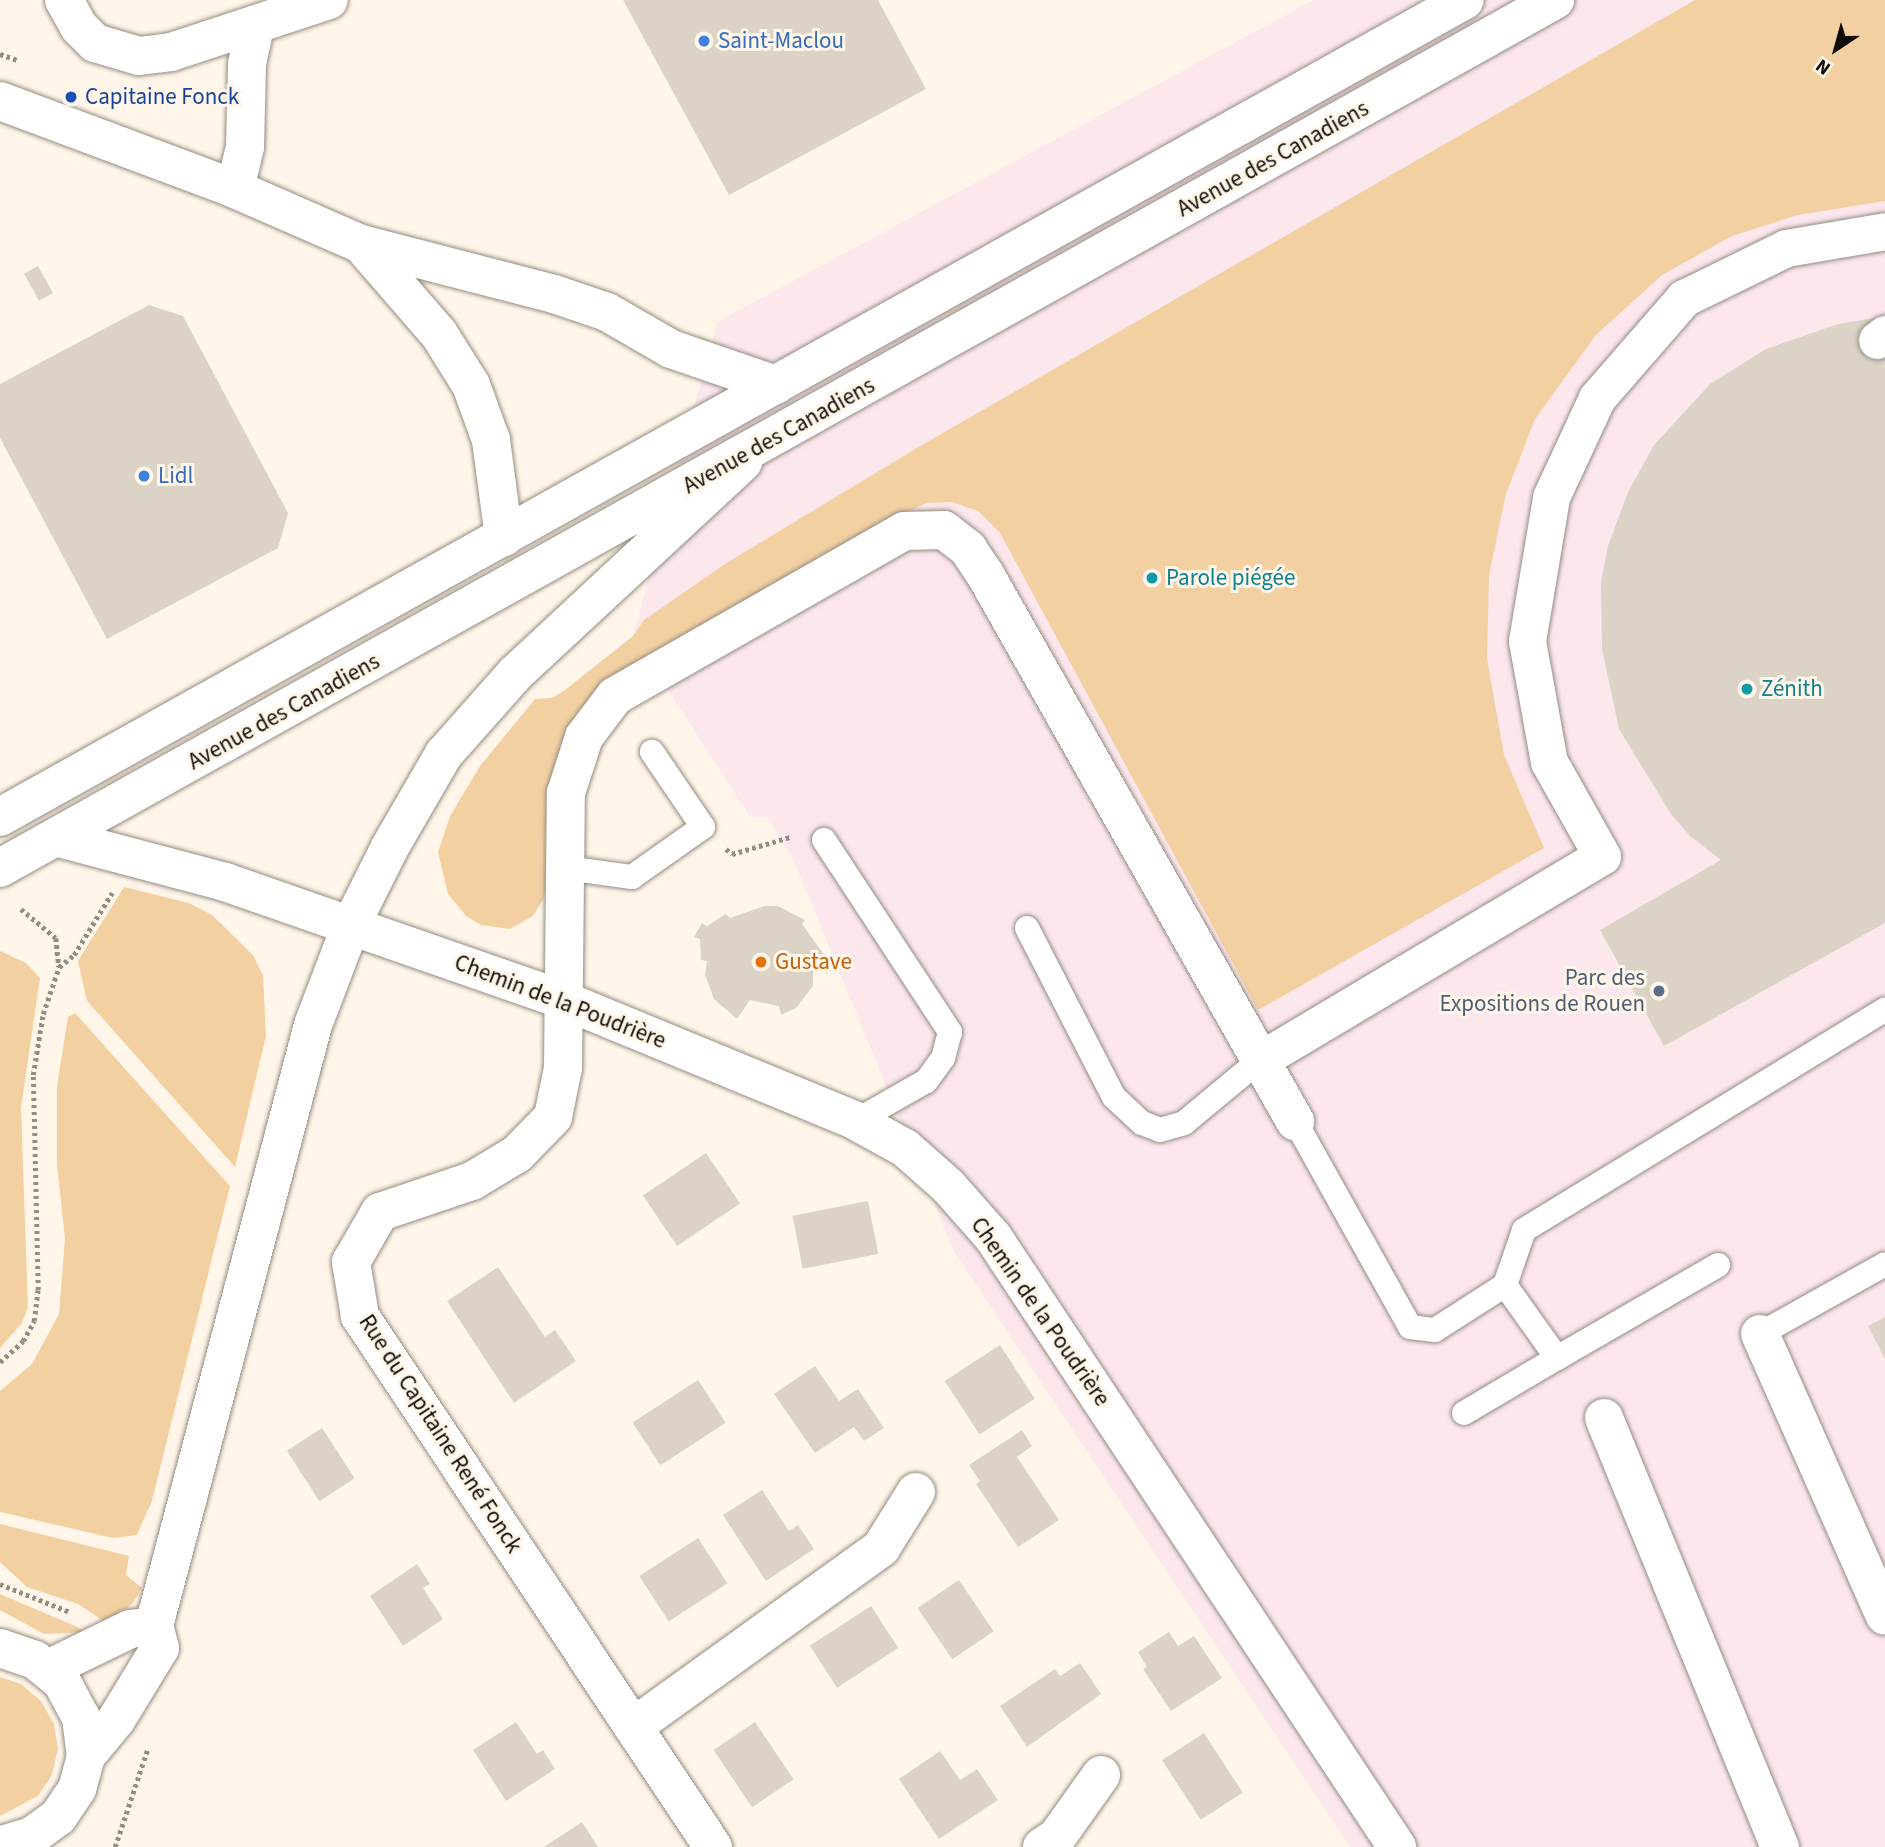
<!DOCTYPE html>
<html>
<head>
<meta charset="utf-8">
<style>
	body { margin:0 }
	#map { position:relative; width:1885px; height:1847px; overflow:hidden; background:#fff6e9; font-family:"Source Sans 3",sans-serif }
	div>[style] { position:absolute }
	[style*='--x'] { left:calc(var(--x)*1px); top:calc(var(--y)*1px); width:calc(var(--w)*1px); rotate:calc(var(--a)*1deg) }
	.commercial>* { inset:0; background:#fce7ed }
	.green>* { inset:0; background:#f2d0a2 }
	.building>* { inset:0; background:#dcd3c7; transform-origin:0 0 }
	.path>* { height:4.5px; margin-top:-2.25px; transform-origin:0; background:repeating-linear-gradient(90deg,#938d84 0 3.5px,transparent 0 7px) }
	.roads { filter:drop-shadow(0 0 2px #948c81) drop-shadow(0 0 2px #948c81) }
	.service>* { height:24px; margin:-12px; padding:0 12px; transform-origin:12px; border-radius:12px; background:#fff }
	.pedestrian>* { height:37px; margin:-18.5px; padding:0 18.5px; transform-origin:18.5px; border-radius:18.5px; background:#fff }
	.minor>* { height:38px; margin:-19px; padding:0 19px; transform-origin:19px; border-radius:19px; background:#fff }
	.tertiary>* { height:38px; margin:-19px; padding:0 19px; transform-origin:19px; border-radius:19px; background:#fff }
	.secondary>* { height:38px; margin:-19px; padding:0 19px; transform-origin:19px; border-radius:19px; background:#fff }
	.dots>* { width:19px; height:19px; translate:-50% -50%; box-sizing:border-box; border:4px solid #fff6e9; border-radius:50% }
	span { translate:-50% -50%; white-space:nowrap; text-align:center; line-height:1.15; -webkit-text-stroke:6px #fff6e9; paint-order:stroke }
	.shop-label { font-size:23px; color:#366cbe }
	.left { translate:0 -50%; text-align:left }
	.transit-label { font-size:23px; color:#164399 }
	.street-label { font-size:23px; color:#0f0c08 }
	.culture-label { font-size:23px; color:#0d838f }
	.food-label { font-size:23px; color:#c56008 }
	.service-label { font-size:23px; color:#4e5e75 }
	.right { translate:-100% -50%; text-align:right }
	.north { position:absolute; left:1801px; top:14px; width:70px; height:70px; -webkit-text-stroke:5px #fff6e9; paint-order:stroke; rotate:216deg; font-size:19px; font-weight:700; line-height:28px; text-align:center; color:#0f0c08 }
	.north::after { content:''; display:block; margin:auto; width:24px; height:32px; background:#0f0c08; clip-path:polygon(50% 0,100% 100%,50% 72%,0 100%) }
</style>
</head>
<body>
<div id="map">
	<div class="commercial">
		<i style="clip-path:polygon(1313px 0,1885px 0,1885px 1847px,1350px 1847px,954px 1252px,793px 859px,767px 817px,750px 817px,633px 636px,717px 322px)"></i>
	</div>
	<div class="green">
		<i style="clip-path:polygon(1695px 0,1885px 0,1885px 201px,1798px 215px,1732px 236px,1662px 275px,1596px 335px,1535px 419px,1506px 494px,1489px 575px,1487px 658px,1504px 755px,1544px 848px,1258px 1010px,1000px 533px,978px 511px,952px 502px,927px 503px,894px 518px,605px 681px,543px 900px,533px 916px,510px 929px,481px 925px,466px 916px,448px 894px,438px 852px,450px 816px,480px 766px,535px 699px,552px 698px,565px 690px,633px 636px,644px 620px,728px 562px,922px 445px)"></i>
		<i style="clip-path:polygon(124px 887px,189px 903px,212px 915px,253px 955px,263px 975px,266px 1036px,235px 1167px,87px 1001px,78px 961px)"></i>
		<i style="clip-path:polygon(0 951px,26px 963px,40px 978px,21px 1108px,28px 1307px,22px 1323px,0 1348px)"></i>
		<i style="clip-path:polygon(75px 1013px,230px 1186px,152px 1501px,137px 1535px,113px 1538px,0 1512px,0 1391px,32px 1364px,59px 1314px,65px 1239px,57px 1164px,57px 1086px,68px 1017px)"></i>
		<i style="clip-path:polygon(0 1524px,129px 1556px,126px 1575px,142px 1588px,133px 1603px,108px 1624px,78px 1604px,27px 1587px,0 1562px)"></i>
		<i style="clip-path:polygon(0 1594px,73px 1625px,86px 1632px,44px 1634px,0 1610px)"></i>
		<i style="clip-path:polygon(0 1677px,21px 1684px,41px 1701px,54px 1724px,58px 1749px,52px 1775px,38px 1796px,0 1816px)"></i>
	</div>
	<div class="building">
		<i style="clip-path:polygon(623px 0,878px 0,926px 89px,729px 195px)"></i>
		<i style="left:38px;top:266px;width:31px;height:16px;rotate:61deg"></i>
		<i style="clip-path:polygon(149px 305px,183px 316px,288px 513px,278px 548px,107px 639px,0 438px,0 384px)"></i>
		<i style="clip-path:polygon(1875px 318px,1879px 358px,1885px 358px,1885px 923px,1664px 1046px,1600px 930px,1721px 860px,1690px 836px,1671px 814px,1619px 729px,1602px 649px,1601px 581px,1608px 546px,1628px 492px,1654px 445px,1710px 384px,1766px 349px,1838px 324px)"></i>
		<i style="clip-path:polygon(765px 906px,778px 906px,805px 920px,802px 924px,825px 956px,813px 958px,813px 986px,796px 1008px,781px 1015px,779px 1006px,750px 1000px,737px 1019px,714px 999px,705px 975px,707px 961px,701px 960px,700px 939px,694px 937px,702px 923px,707px 926px,726px 914px,730px 918px)"></i>
		<i style="left:706px;top:1153px;width:61px;height:76px;rotate:56deg"></i>
		<i style="left:868px;top:1201px;width:54px;height:77px;rotate:79deg"></i>
		<i style="clip-path:polygon(498px 1267px,545px 1337px,555px 1330px,576px 1361px,514px 1403px,447px 1301px)"></i>
		<i style="clip-path:polygon(1885px 1317px,1885px 1359px,1868px 1326px)"></i>
		<i style="left:1000px;top:1345px;width:64px;height:66px;rotate:57deg"></i>
		<i style="clip-path:polygon(815px 1366px,839px 1401px,858px 1389px,884px 1428px,864px 1441px,854px 1427px,815px 1453px,774px 1394px)"></i>
		<i style="left:698px;top:1380px;width:51px;height:78px;rotate:57deg"></i>
		<i style="left:322px;top:1428px;width:60px;height:42px;rotate:57deg"></i>
		<i style="clip-path:polygon(1022px 1430px,1032px 1446px,1017px 1457px,1059px 1520px,1018px 1547px,976px 1484px,980px 1481px,969px 1465px)"></i>
		<i style="clip-path:polygon(762px 1490px,789px 1531px,798px 1525px,814px 1549px,766px 1581px,723px 1515px)"></i>
		<i style="left:698px;top:1538px;width:54px;height:70px;rotate:57deg"></i>
		<i style="clip-path:polygon(417px 1564px,430px 1584px,423px 1588px,443px 1619px,403px 1646px,370px 1596px)"></i>
		<i style="left:959px;top:1580px;width:62px;height:50px;rotate:56deg"></i>
		<i style="left:871px;top:1606px;width:50px;height:73px;rotate:57deg"></i>
		<i style="clip-path:polygon(1169px 1632px,1178px 1646px,1194px 1636px,1222px 1678px,1171px 1711px,1143px 1669px,1147px 1667px,1138px 1652px)"></i>
		<i style="clip-path:polygon(1080px 1663px,1101px 1694px,1027px 1747px,1000px 1706px,1055px 1669px,1060px 1676px)"></i>
		<i style="clip-path:polygon(516px 1722px,537px 1754px,543px 1750px,555px 1769px,506px 1801px,473px 1750px)"></i>
		<i style="left:755px;top:1722px;width:69px;height:50px;rotate:56deg"></i>
		<i style="left:1204px;top:1733px;width:71px;height:50px;rotate:57deg"></i>
		<i style="clip-path:polygon(940px 1751px,960px 1780px,977px 1769px,998px 1800px,939px 1839px,899px 1779px)"></i>
		<i style="clip-path:polygon(582px 1822px,598px 1847px,544px 1847px)"></i>
	</div>
	<div class="path">
		<i style="--x:0;--y:54;--w:18;--a:19"></i>
		<i style="--x:97;--y:90;--w:19;--a:28"></i>
		<i style="--x:726;--y:849;--w:8;--a:40"></i>
		<i style="--x:732;--y:854;--w:60;--a:-16.3"></i>
		<i style="--x:21;--y:909;--w:45;--a:39.6"></i>
		<i style="--x:56;--y:938;--w:29;--a:84"></i>
		<i style="--x:59;--y:967;--w:19;--a:-39"></i>
		<i style="--x:74;--y:955;--w:73;--a:-58.5"></i>
		<i style="--x:0;--y:1362;--w:31;--a:-42"></i>
		<i style="--x:23;--y:1341;--w:23;--a:-61"></i>
		<i style="--x:34;--y:1321;--w:31;--a:-83"></i>
		<i style="--x:38;--y:1290;--w:215;--a:-91.3"></i>
		<i style="--x:33;--y:1075;--w:62;--a:-80.7"></i>
		<i style="--x:43;--y:1014;--w:50;--a:-71.2"></i>
		<i style="--x:0;--y:1584;--w:75;--a:21.8"></i>
		<i style="--x:115;--y:1847;--w:104;--a:-71.6"></i>
	</div>
	<div class="roads">
		<div class="service">
			<i style="--x:824;--y:840;--w:230;--a:56.7"></i>
			<i style="--x:950;--y:1032;--w:27;--a:105"></i>
			<i style="--x:943;--y:1058;--w:29;--a:126"></i>
			<i style="--x:926;--y:1081;--w:81;--a:150.3"></i>
			<i style="--x:566;--y:868;--w:67;--a:7.8"></i>
			<i style="--x:632;--y:877;--w:87;--a:-35.2"></i>
			<i style="--x:703;--y:827;--w:91;--a:-124.2"></i>
			<i style="--x:1027;--y:928;--w:190;--a:62.8"></i>
			<i style="--x:1114;--y:1097;--w:38;--a:43"></i>
			<i style="--x:1142;--y:1123;--w:19;--a:21"></i>
			<i style="--x:1160;--y:1130;--w:25;--a:-16"></i>
			<i style="--x:1184;--y:1123;--w:99;--a:-39.7"></i>
			<i style="--x:1295;--y:1121;--w:236;--a:60.8"></i>
			<i style="--x:1410;--y:1327;--w:25;--a:7"></i>
			<i style="--x:1435;--y:1330;--w:83;--a:-32.7"></i>
			<i style="--x:1505;--y:1285;--w:90;--a:54.5"></i>
			<i style="--x:1557;--y:1358;--w:108;--a:149.4"></i>
			<i style="--x:1505;--y:1285;--w:58;--a:-70.9"></i>
			<i style="--x:1524;--y:1230;--w:423;--a:-31.4"></i>
			<i style="--x:1760;--y:1334;--w:143;--a:-29.2"></i>
			<i style="--x:1557;--y:1358;--w:186;--a:-30"></i>
		</div>
		<div class="pedestrian">
			<i style="--x:1877;--y:340;--w:10;--a:-37"></i>
			<i style="--x:1260;--y:1060;--w:398;--a:-30.8"></i>
			<i style="--x:1602;--y:856;--w:108;--a:-119.4"></i>
			<i style="--x:1549;--y:762;--w:123;--a:-100.3"></i>
			<i style="--x:1527;--y:641;--w:146;--a:-80.5"></i>
			<i style="--x:1551;--y:497;--w:109;--a:-65.1"></i>
			<i style="--x:1597;--y:398;--w:133;--a:-49"></i>
			<i style="--x:1684;--y:298;--w:114;--a:-26.1"></i>
			<i style="--x:1786;--y:248;--w:100;--a:-9.7"></i>
		</div>
		<div class="minor">
			<i style="--x:64;--y:0;--w:31;--a:61"></i>
			<i style="--x:79;--y:27;--w:23;--a:45"></i>
			<i style="--x:95;--y:43;--w:46;--a:16.5"></i>
			<i style="--x:139;--y:56;--w:32;--a:-7"></i>
			<i style="--x:171;--y:52;--w:166;--a:-18.2"></i>
			<i style="--x:0;--y:101;--w:251;--a:20.5"></i>
			<i style="--x:235;--y:189;--w:137;--a:23.6"></i>
			<i style="--x:361;--y:244;--w:199;--a:14.5"></i>
			<i style="--x:554;--y:294;--w:56;--a:18.8"></i>
			<i style="--x:607;--y:312;--w:74;--a:30"></i>
			<i style="--x:671;--y:349;--w:111;--a:18.9"></i>
			<i style="--x:235;--y:189;--w:43;--a:-76.6"></i>
			<i style="--x:245;--y:147;--w:83;--a:-88.6"></i>
			<i style="--x:247;--y:64;--w:40;--a:-78"></i>
			<i style="--x:361;--y:244;--w:119;--a:49.1"></i>
			<i style="--x:439;--y:334;--w:60;--a:57.9"></i>
			<i style="--x:471;--y:385;--w:59;--a:70"></i>
			<i style="--x:491;--y:440;--w:98;--a:82.4"></i>
			<i style="--x:59;--y:838;--w:172;--a:14.8"></i>
			<i style="--x:225;--y:882;--w:358;--a:19.2"></i>
			<i style="--x:563;--y:1000;--w:317;--a:22.4"></i>
			<i style="--x:856;--y:1121;--w:56;--a:28.9"></i>
			<i style="--x:905;--y:1148;--w:57;--a:41.5"></i>
			<i style="--x:948;--y:1186;--w:68;--a:48.6"></i>
			<i style="--x:993;--y:1237;--w:732;--a:56.48"></i>
			<i style="--x:1760;--y:1334;--w:308;--a:66.1"></i>
			<i style="--x:1604;--y:1418;--w:464;--a:67.7"></i>
			<i style="--x:48;--y:1669;--w:91;--a:-26"></i>
			<i style="--x:130;--y:1629;--w:24;--a:-7"></i>
			<i style="--x:633;--y:1727;--w:306;--a:-35.8"></i>
			<i style="--x:881;--y:1548;--w:66;--a:-58"></i>
			<i style="--x:86;--y:1756;--w:47;--a:-50.2"></i>
			<i style="--x:116;--y:1720;--w:84;--a:-58.6"></i>
			<i style="--x:160;--y:1648;--w:23;--a:-105"></i>
			<i style="--x:154;--y:1626;--w:622;--a:-75.18"></i>
			<i style="--x:313;--y:1025;--w:107;--a:-69.2"></i>
			<i style="--x:351;--y:925;--w:87;--a:-63.4"></i>
			<i style="--x:390;--y:847;--w:108;--a:-59.9"></i>
			<i style="--x:444;--y:754;--w:108;--a:-48.4"></i>
			<i style="--x:516;--y:673;--w:310;--a:-42.9"></i>
			<i style="--x:713;--y:1847;--w:638;--a:-123.62"></i>
			<i style="--x:360;--y:1316;--w:55;--a:-99.5"></i>
			<i style="--x:351;--y:1262;--w:58;--a:-59.9"></i>
			<i style="--x:380;--y:1212;--w:97;--a:-18.6"></i>
			<i style="--x:472;--y:1181;--w:52;--a:-31"></i>
			<i style="--x:517;--y:1154;--w:52;--a:-45.8"></i>
			<i style="--x:553;--y:1117;--w:50;--a:-78.5"></i>
			<i style="--x:563;--y:1068;--w:275;--a:-89.4"></i>
			<i style="--x:566;--y:793;--w:59;--a:-72.2"></i>
			<i style="--x:584;--y:737;--w:51;--a:-52.9"></i>
			<i style="--x:615;--y:696;--w:333;--a:-29.7"></i>
			<i style="--x:904;--y:531;--w:40;--a:-1.4"></i>
			<i style="--x:944;--y:530;--w:31;--a:38"></i>
			<i style="--x:968;--y:549;--w:32;--a:56"></i>
			<i style="--x:986;--y:576;--w:627;--a:60.45"></i>
			<i style="--x:1042;--y:1847;--w:18;--a:-34"></i>
			<i style="--x:1057;--y:1837;--w:76;--a:-54.6"></i>
		</div>
		<div class="tertiary">
			<i style="--x:0;--y:1648;--w:37;--a:19"></i>
			<i style="--x:35;--y:1660;--w:35;--a:39"></i>
			<i style="--x:62;--y:1682;--w:40;--a:62"></i>
			<i style="--x:81;--y:1717;--w:39;--a:83"></i>
			<i style="--x:86;--y:1756;--w:34;--a:105"></i>
			<i style="--x:77;--y:1789;--w:34;--a:124"></i>
			<i style="--x:58;--y:1817;--w:32;--a:144"></i>
			<i style="--x:32;--y:1836;--w:34;--a:163"></i>
		</div>
		<div class="secondary">
			<i style="--x:0;--y:817;--w:1677;--a:-29.15"></i>
			<i style="--x:0;--y:868;--w:1781;--a:-29.17"></i>
		</div>
	</div>
	<div class="dots">
		<i style="left:704px;top:41px;background:#3f7fe0"></i>
		<i style="left:71px;top:97px;background:#1a4fb4"></i>
		<i style="left:144px;top:476px;background:#3f7fe0"></i>
		<i style="left:1152px;top:578px;background:#0f9aa8"></i>
		<i style="left:1747px;top:689px;background:#0f9aa8"></i>
		<i style="left:761px;top:962px;background:#e8710a"></i>
		<i style="left:1659px;top:991px;background:#5c6f8a"></i>
	</div>
	<div class="shop-label">
		<span class="left" style="left:718px;top:41px">Saint-Maclou</span>
		<span class="left" style="left:158px;top:476px">Lidl</span>
	</div>
	<div class="transit-label">
		<span class="left" style="left:85px;top:97px">Capitaine Fonck</span>
	</div>
	<div class="street-label">
		<span style="left:1273px;top:159px;rotate:-29deg">Avenue des Canadiens</span>
		<span style="left:779px;top:436px;rotate:-29deg">Avenue des Canadiens</span>
		<span style="left:284px;top:712px;rotate:-29deg">Avenue des Canadiens</span>
		<span style="left:560px;top:1002px;rotate:21deg">Chemin de la Poudrière</span>
		<span style="left:1040px;top:1312px;rotate:55deg">Chemin de la Poudrière</span>
		<span style="left:440px;top:1434px;rotate:57deg">Rue du Capitaine René Fonck</span>
	</div>
	<div class="culture-label">
		<span class="left" style="left:1166px;top:578px">Parole piégée</span>
		<span class="left" style="left:1761px;top:689px">Zénith</span>
	</div>
	<div class="food-label">
		<span class="left" style="left:775px;top:962px">Gustave</span>
	</div>
	<div class="service-label">
		<span class="right" style="left:1645px;top:991px">Parc des<br>Expositions de Rouen</span>
	</div>
	<div class="north">N</div>
</div>
</body>
</html>
